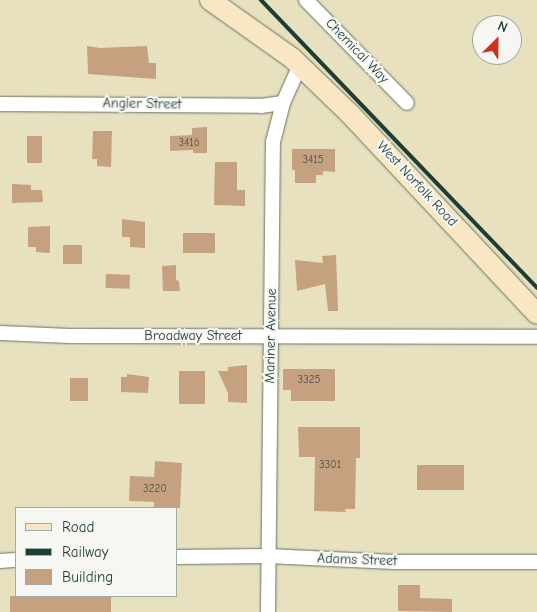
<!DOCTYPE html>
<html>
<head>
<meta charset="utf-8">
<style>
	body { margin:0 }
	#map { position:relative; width:537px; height:612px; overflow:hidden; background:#e8e1c0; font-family:"Comic Neue",sans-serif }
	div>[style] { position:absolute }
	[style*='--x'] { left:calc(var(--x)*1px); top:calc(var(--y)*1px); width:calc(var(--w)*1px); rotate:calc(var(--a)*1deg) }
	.building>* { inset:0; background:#c5a17f; transform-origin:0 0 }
	.roads { filter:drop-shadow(0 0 1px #657665) drop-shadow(0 0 1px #657665) }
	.street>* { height:14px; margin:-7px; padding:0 7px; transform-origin:7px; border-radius:7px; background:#fff }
	.secondary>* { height:20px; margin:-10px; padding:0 10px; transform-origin:10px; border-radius:10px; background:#f9e7c3 }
	.rail>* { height:4px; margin:-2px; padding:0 2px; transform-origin:2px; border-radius:2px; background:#1f3d34 }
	span { translate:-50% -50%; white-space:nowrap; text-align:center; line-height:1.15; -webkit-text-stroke:4.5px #f6f6f2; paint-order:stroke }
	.number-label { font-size:11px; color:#485647 }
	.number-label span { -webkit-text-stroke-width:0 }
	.street-label { font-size:14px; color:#1f3d34 }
	.legend { position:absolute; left:15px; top:507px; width:162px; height:90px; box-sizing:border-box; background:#f6f6f2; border:1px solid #a0aca6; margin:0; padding:6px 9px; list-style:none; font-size:15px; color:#1f3d34 }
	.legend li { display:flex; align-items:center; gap:10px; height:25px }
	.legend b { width:25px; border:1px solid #a0aca6 }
	.north { position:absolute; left:472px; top:15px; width:50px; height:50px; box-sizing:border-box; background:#f6f6f2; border:1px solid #a0aca6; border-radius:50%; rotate:23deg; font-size:14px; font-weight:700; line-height:20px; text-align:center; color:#1f3d34 }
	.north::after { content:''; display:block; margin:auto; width:18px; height:22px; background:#c8321e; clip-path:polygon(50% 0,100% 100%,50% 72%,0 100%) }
</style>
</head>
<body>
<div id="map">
	<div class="building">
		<i style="clip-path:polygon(87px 46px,100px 48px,147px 46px,149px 63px,156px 63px,156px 79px,88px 74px)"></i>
		<i style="clip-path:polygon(207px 127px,207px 153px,193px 153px,193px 150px,170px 151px,170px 136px,192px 135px,192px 128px)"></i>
		<i style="clip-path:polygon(93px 131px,112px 131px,111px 167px,97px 166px,97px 159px,92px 159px)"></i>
		<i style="left:27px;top:136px;width:15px;height:27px"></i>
		<i style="clip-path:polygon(292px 149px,335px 149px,335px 172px,323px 171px,323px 175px,316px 175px,316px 183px,295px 183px,295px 170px,292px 170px)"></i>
		<i style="clip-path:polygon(215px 162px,237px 162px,237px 190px,245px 190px,245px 206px,214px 205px)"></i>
		<i style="clip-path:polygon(12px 184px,31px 185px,31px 190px,42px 190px,43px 202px,12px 203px)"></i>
		<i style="clip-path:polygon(122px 219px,145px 222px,145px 248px,130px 247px,130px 237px,122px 237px)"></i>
		<i style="clip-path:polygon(50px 226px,50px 253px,36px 252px,36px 247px,28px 247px,28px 227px)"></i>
		<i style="left:183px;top:233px;width:32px;height:20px"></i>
		<i style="left:63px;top:245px;width:19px;height:19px"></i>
		<i style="clip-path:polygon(336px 255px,338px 311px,328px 311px,325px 284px,297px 291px,295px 260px,323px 263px,322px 256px)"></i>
		<i style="clip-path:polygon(176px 265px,176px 280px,179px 281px,180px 291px,163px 291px,162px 266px)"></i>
		<i style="left:106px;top:274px;width:24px;height:14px;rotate:2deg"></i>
		<i style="clip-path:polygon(247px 365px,247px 403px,228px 402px,228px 393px,218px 371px,228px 371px,228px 367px)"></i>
		<i style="clip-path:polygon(283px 369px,335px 369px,335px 401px,291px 401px,291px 390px,283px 390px)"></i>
		<i style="left:179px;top:371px;width:26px;height:33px"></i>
		<i style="clip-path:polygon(127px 374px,149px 377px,148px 393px,121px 392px,121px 377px,127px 377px)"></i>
		<i style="left:70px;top:378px;width:18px;height:23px"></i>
		<i style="clip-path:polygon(298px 427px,360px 427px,360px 458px,356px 458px,355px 509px,345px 509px,346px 512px,314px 511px,315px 457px,299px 457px)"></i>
		<i style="clip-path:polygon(155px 461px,182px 463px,180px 508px,154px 508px,154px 502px,129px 501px,130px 476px,154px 477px)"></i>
		<i style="left:464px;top:465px;width:25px;height:47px;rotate:90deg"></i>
		<i style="clip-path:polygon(398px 585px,420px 585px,420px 598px,452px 599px,452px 612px,398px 611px)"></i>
		<i style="left:10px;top:596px;width:101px;height:16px"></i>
	</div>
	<div class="roads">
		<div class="street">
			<i style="--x:306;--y:0;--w:144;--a:45.6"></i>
			<i style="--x:0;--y:104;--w:261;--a:0.4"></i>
			<i style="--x:261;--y:106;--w:22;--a:-8"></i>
			<i style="--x:0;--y:333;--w:70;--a:2.5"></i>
			<i style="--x:70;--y:336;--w:467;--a:0.1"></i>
			<i style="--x:176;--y:557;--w:92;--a:-0.6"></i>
			<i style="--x:268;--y:556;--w:126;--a:2.7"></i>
			<i style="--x:394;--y:562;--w:143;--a:0"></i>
			<i style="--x:0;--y:561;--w:16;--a:-4"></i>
			<i style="--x:268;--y:612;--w:470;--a:-89.4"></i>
			<i style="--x:273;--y:142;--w:40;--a:-75.6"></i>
			<i style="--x:283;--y:103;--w:42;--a:-65.9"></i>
		</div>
		<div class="secondary">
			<i style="--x:210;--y:0;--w:100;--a:35.3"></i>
			<i style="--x:292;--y:58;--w:79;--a:44"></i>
			<i style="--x:349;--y:113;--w:275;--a:46.9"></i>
		</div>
	</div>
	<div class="rail">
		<i style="--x:261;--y:0;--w:399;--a:46.2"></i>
	</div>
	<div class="number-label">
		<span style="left:189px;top:143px">3416</span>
		<span style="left:313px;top:160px">3415</span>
		<span style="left:309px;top:380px">3325</span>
		<span style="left:330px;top:465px">3301</span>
		<span style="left:155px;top:489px">3220</span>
	</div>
	<div class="street-label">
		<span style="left:357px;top:51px;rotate:46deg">Chemical Way</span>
		<span style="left:142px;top:104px;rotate:1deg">Angler Street</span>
		<span style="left:417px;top:184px;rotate:47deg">West Norfolk Road</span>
		<span style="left:193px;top:336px">Broadway Street</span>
		<span style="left:271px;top:336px;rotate:-89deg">Mariner Avenue</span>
		<span style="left:357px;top:560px;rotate:2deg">Adams Street</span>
	</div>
	<ul class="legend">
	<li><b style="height:6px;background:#f9e7c3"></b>Road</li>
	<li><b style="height:6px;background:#1f3d34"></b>Railway</li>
	<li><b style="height:14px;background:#c5a17f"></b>Building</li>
	</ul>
	<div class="north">N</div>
</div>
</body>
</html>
